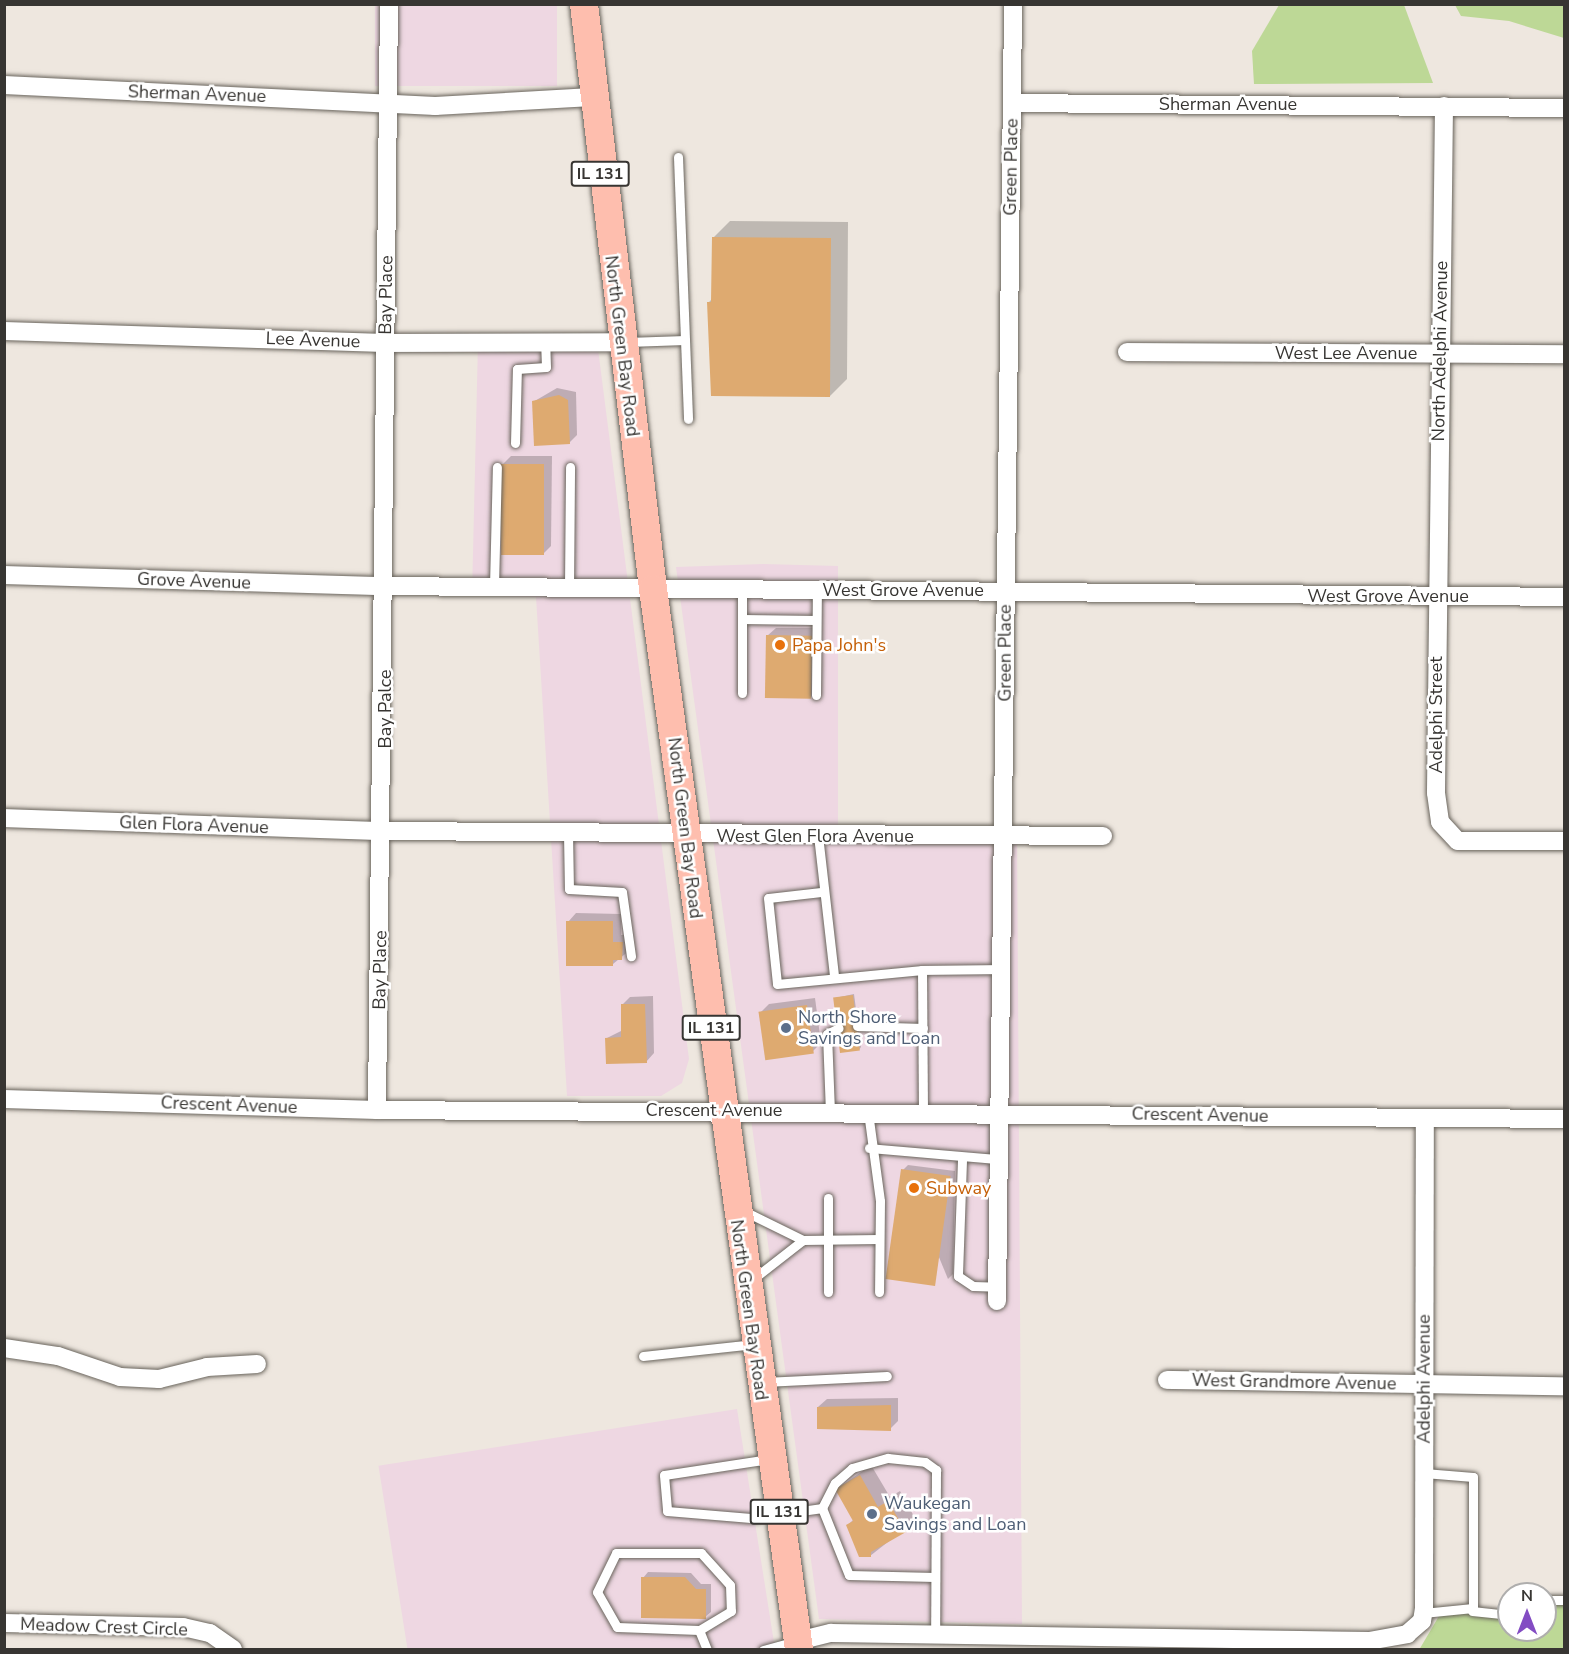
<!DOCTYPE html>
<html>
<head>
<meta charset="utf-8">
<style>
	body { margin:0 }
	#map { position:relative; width:1569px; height:1654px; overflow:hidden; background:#eee7df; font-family:"Nunito Sans",sans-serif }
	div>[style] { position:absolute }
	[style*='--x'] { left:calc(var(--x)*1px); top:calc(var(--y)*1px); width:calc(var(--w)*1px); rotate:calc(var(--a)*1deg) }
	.commercial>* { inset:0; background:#eed7e2; transform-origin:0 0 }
	.green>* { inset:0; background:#bdd896 }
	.shadow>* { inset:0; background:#0003 }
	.building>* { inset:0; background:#deaa70; transform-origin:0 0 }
	.roads { filter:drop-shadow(0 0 2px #69645c) drop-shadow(0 0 2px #69645c) }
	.lane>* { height:9px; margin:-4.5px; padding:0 4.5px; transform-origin:4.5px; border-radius:4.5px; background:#fff }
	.street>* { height:18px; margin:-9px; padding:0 9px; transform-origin:9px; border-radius:9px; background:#fff }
	.primary>* { height:28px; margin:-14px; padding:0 14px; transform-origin:14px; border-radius:14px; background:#febeae }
	.dots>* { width:16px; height:16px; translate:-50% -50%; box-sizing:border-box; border:3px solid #fff; border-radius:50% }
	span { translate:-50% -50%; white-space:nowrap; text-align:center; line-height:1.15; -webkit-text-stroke:5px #fff; paint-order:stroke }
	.shield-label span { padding:2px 4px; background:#fff; border:2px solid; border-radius:4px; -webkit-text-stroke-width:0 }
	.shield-label { font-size:16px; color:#373532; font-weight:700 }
	.street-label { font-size:18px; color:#373532 }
	.food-label { font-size:18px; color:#c56008 }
	.left { translate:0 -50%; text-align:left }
	.service-label { font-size:18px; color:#4e5e75 }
	.frame { position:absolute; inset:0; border:6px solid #373532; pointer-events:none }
	.north { position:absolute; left:1497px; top:1582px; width:60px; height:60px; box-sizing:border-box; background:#fff; border:2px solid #afaead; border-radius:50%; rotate:0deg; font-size:16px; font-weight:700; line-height:24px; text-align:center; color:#373532 }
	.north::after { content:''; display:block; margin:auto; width:21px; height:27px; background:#834cc3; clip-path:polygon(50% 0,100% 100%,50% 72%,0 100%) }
</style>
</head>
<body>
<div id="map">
	<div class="commercial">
		<i style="left:375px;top:5px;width:182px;height:81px"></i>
		<i style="clip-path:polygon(597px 341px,689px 1059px,682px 1083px,661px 1096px,567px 1096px,536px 597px,472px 595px,478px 342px)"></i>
		<i style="clip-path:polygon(763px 564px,838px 566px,838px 825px,1017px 827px,1022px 1624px,819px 1619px,676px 567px)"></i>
		<i style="left:737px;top:1409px;width:243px;height:363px;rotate:81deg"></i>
	</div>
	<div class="green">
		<i style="clip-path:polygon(1279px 5px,1404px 5px,1433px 83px,1254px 84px,1252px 51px)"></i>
		<i style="clip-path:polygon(1455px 5px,1564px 5px,1564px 38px,1509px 21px,1461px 16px)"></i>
		<i style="clip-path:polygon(1564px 1602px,1564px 1649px,1419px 1650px,1439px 1616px,1509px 1608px,1509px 1630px,1545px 1630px,1545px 1604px)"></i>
	</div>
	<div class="shadow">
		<i style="clip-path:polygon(730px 221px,848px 222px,847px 379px,830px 396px,708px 303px,713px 298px,713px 238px)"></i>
		<i style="clip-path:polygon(557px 388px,576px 392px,577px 435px,569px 443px,533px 402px)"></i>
		<i style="clip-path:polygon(511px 456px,552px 456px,551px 546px,543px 554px,503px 464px)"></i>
		<i style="clip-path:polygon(776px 628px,820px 628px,819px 688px,811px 697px,767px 636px)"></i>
		<i style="clip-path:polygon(576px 913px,621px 914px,621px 935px,630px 935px,630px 950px,613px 964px,568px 922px)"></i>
		<i style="clip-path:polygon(854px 994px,861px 1047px,859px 1050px,835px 998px)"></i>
		<i style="clip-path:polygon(653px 996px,654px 1053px,646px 1062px,607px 1038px,623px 1030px,622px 1005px,630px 997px)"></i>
		<i style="clip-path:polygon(815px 998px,821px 1043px,813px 1051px,761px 1012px,769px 1004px)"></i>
		<i style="clip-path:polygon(908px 1165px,955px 1171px,953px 1274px,948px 1279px,903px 1170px)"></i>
		<i style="clip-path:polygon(898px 1398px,898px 1421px,890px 1429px,818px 1407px,827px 1399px)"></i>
		<i style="clip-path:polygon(871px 1465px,890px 1497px,900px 1491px,916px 1520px,870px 1556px,848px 1525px,854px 1519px,837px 1489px)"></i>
		<i style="clip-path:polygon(648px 1572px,691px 1573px,701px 1584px,711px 1584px,711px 1612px,705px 1617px,643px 1578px)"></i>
	</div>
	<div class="building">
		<i style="clip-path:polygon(712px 237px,831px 238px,830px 397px,711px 396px,707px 302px,711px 302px)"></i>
		<i style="clip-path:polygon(559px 395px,568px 400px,570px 444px,534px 446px,532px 401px)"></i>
		<i style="left:501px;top:464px;width:43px;height:91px"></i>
		<i style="left:766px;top:635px;width:46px;height:63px;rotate:1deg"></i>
		<i style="clip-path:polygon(566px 921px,613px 921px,613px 942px,623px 942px,622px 960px,613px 960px,613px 966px,566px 966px)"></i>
		<i style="left:853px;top:995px;width:56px;height:20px;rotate:83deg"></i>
		<i style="clip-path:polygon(621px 1004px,645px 1004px,647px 1063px,606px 1064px,605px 1038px,621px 1037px)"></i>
		<i style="left:807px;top:1005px;width:49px;height:49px;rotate:82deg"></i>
		<i style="left:901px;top:1169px;width:50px;height:111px;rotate:8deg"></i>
		<i style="clip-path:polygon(891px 1405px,891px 1431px,817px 1429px,817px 1407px)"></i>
		<i style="clip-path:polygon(860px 1475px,878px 1507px,888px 1501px,906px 1532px,871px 1552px,871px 1557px,859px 1557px,846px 1525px,853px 1521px,835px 1489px)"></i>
		<i style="clip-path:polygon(641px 1577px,685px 1577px,696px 1589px,706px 1589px,706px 1619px,641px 1618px)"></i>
	</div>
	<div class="roads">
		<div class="lane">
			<i style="--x:678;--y:157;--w:262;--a:87.8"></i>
			<i style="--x:627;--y:342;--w:58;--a:-2"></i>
			<i style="--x:515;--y:443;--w:74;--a:-88.5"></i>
			<i style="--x:517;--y:369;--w:29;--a:-4"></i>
			<i style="--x:546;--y:367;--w:24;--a:-92"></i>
			<i style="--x:494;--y:586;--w:119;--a:-88.6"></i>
			<i style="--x:569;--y:588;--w:121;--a:-89.5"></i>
			<i style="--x:742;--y:589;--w:104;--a:90"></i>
			<i style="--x:742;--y:619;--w:74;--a:0.8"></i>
			<i style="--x:816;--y:695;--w:105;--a:-89.5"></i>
			<i style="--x:568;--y:833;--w:56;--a:89"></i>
			<i style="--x:569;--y:889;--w:53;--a:3.2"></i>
			<i style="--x:622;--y:892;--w:65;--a:82"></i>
			<i style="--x:818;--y:835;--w:142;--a:83.5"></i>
			<i style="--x:821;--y:892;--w:53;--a:173.5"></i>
			<i style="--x:768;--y:898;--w:86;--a:84"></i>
			<i style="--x:777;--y:984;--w:146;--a:-5.5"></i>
			<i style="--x:857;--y:1026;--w:66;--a:1.7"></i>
			<i style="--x:830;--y:1112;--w:78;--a:-92.2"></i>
			<i style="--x:827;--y:1034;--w:13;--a:-27"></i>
			<i style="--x:868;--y:1112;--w:90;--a:82.3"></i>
			<i style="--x:880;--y:1201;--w:91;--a:90.6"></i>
			<i style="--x:923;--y:1112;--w:142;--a:-90.4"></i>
			<i style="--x:922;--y:970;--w:79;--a:-0.7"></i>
			<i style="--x:869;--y:1148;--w:129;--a:4.9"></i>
			<i style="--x:962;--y:1160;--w:116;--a:92"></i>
			<i style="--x:958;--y:1276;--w:18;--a:34"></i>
			<i style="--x:973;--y:1286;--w:24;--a:2"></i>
			<i style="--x:828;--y:1198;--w:94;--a:90"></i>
			<i style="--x:746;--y:1212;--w:64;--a:26.2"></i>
			<i style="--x:803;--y:1240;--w:76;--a:-0.8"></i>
			<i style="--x:753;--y:1279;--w:63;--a:-38"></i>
			<i style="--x:643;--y:1356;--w:112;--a:-6.2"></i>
			<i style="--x:764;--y:1382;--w:123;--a:-2.8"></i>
			<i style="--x:769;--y:1459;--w:106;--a:171.3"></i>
			<i style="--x:664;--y:1475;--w:36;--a:85"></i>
			<i style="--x:667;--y:1511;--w:84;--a:4.8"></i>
			<i style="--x:751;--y:1518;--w:72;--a:-8"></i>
			<i style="--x:822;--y:1508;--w:28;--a:-63"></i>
			<i style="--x:835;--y:1483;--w:23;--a:-41"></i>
			<i style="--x:852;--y:1468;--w:37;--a:-16"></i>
			<i style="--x:888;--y:1458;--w:37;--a:6"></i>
			<i style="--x:925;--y:1462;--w:14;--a:36"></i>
			<i style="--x:936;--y:1470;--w:165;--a:90.3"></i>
			<i style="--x:822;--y:1508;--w:72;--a:68.1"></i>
			<i style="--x:849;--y:1575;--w:86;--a:1.3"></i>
			<i style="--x:616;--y:1553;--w:85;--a:0"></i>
			<i style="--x:701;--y:1553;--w:43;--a:47.8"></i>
			<i style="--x:730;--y:1585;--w:26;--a:88"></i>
			<i style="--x:731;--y:1611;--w:37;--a:149"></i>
			<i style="--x:699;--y:1630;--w:82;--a:-177.9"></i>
			<i style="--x:617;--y:1627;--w:40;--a:-119.7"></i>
			<i style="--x:597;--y:1592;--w:43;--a:-64"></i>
			<i style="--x:1545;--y:1600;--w:19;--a:0"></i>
			<i style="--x:1472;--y:1611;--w:37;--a:6"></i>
			<i style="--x:1423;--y:1613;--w:50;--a:-5.7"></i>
			<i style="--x:1473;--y:1608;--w:131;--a:-90"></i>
			<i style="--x:1473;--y:1477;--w:49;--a:-175.3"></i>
			<i style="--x:699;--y:1630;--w:22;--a:68"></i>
			<i style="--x:763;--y:1650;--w:34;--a:-15"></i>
		</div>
		<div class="street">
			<i style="--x:4;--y:85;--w:432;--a:2.8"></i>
			<i style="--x:435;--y:106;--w:157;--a:-3.3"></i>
			<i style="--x:1012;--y:103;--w:552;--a:0.52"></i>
			<i style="--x:1444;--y:106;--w:687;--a:90.67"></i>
			<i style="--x:1436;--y:793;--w:29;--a:82"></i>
			<i style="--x:1440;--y:822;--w:26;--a:47"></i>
			<i style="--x:1458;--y:841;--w:106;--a:0"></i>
			<i style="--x:4;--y:331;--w:381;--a:1.8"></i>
			<i style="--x:385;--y:343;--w:236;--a:-0.2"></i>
			<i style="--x:1127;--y:352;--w:437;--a:0.3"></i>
			<i style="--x:4;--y:575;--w:380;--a:1.7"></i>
			<i style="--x:384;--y:586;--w:1180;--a:0.53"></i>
			<i style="--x:4;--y:818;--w:379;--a:2"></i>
			<i style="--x:383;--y:831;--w:720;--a:0.4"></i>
			<i style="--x:4;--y:1099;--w:373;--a:1.7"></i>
			<i style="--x:377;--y:1110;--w:1187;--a:0.43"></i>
			<i style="--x:377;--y:1110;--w:1106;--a:-89.38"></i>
			<i style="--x:997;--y:1301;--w:1297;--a:-89.29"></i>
			<i style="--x:4;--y:1348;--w:55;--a:8.4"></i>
			<i style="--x:58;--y:1356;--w:65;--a:18.7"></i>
			<i style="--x:120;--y:1377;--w:39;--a:3"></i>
			<i style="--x:159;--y:1379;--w:49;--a:-14"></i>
			<i style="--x:207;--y:1367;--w:50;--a:-3.4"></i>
			<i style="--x:1167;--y:1380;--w:397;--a:0.9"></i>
			<i style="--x:4;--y:1623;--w:179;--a:1.3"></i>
			<i style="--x:183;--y:1627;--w:28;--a:13"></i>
			<i style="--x:210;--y:1633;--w:28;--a:35"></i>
			<i style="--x:798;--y:1641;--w:34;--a:-14"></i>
			<i style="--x:831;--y:1633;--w:538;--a:0.85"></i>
			<i style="--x:1369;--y:1641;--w:39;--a:-10"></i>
			<i style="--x:1407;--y:1634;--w:20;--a:-41"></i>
			<i style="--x:1422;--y:1621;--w:13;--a:-81"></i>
			<i style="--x:1424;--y:1608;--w:490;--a:-89.9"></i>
		</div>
		<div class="primary">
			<i style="--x:584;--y:4;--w:589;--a:83.27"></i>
			<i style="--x:653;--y:589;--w:1071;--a:82.16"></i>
		</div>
	</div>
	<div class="dots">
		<i style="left:780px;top:645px;background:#e8710a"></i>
		<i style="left:786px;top:1028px;background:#5c6f8a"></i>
		<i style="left:914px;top:1188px;background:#e8710a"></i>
		<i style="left:872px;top:1514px;background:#5c6f8a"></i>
	</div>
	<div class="shield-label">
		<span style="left:600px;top:174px">IL 131</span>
		<span style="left:711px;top:1028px">IL 131</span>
		<span style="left:779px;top:1512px">IL 131</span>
	</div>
	<div class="street-label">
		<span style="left:197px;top:94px;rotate:2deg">Sherman Avenue</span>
		<span style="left:1228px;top:104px">Sherman Avenue</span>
		<span style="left:1011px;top:167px;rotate:-89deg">Green Place</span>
		<span style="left:386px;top:295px;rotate:-89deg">Bay Place</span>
		<span style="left:313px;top:340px;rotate:2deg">Lee Avenue</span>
		<span style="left:622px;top:346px;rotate:83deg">North Green Bay Road</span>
		<span style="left:1440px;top:351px;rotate:-89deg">North Adelphi Avenue</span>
		<span style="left:1346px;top:353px">West Lee Avenue</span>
		<span style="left:194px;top:581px;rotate:2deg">Grove Avenue</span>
		<span style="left:903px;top:590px">West Grove Avenue</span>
		<span style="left:1388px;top:596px">West Grove Avenue</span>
		<span style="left:1005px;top:653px;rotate:-90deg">Green Place</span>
		<span style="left:385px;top:709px;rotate:-90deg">Bay Palce</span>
		<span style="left:1436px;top:715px;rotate:-90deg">Adelphi Street</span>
		<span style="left:194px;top:825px;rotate:2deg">Glen Flora Avenue</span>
		<span style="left:685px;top:828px;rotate:83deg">North Green Bay Road</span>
		<span style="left:815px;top:836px">West Glen Flora Avenue</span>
		<span style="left:380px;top:970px;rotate:-89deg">Bay Place</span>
		<span style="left:229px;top:1105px;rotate:2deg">Crescent Avenue</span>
		<span style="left:714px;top:1110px">Crescent Avenue</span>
		<span style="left:1200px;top:1115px;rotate:1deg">Crescent Avenue</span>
		<span style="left:749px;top:1310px;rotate:82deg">North Green Bay Road</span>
		<span style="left:1424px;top:1379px;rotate:-90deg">Adelphi Avenue</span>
		<span style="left:1294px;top:1382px;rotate:1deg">West Grandmore Avenue</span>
		<span style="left:104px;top:1627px;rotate:2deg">Meadow Crest Circle</span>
	</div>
	<div class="food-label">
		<span class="left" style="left:792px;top:645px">Papa John's</span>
		<span class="left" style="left:926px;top:1188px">Subway</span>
	</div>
	<div class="service-label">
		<span class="left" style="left:798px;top:1028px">North Shore<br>Savings and Loan</span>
		<span class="left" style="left:884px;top:1514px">Waukegan<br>Savings and Loan</span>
	</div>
	<div class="frame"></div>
	<div class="north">N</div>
</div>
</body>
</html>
